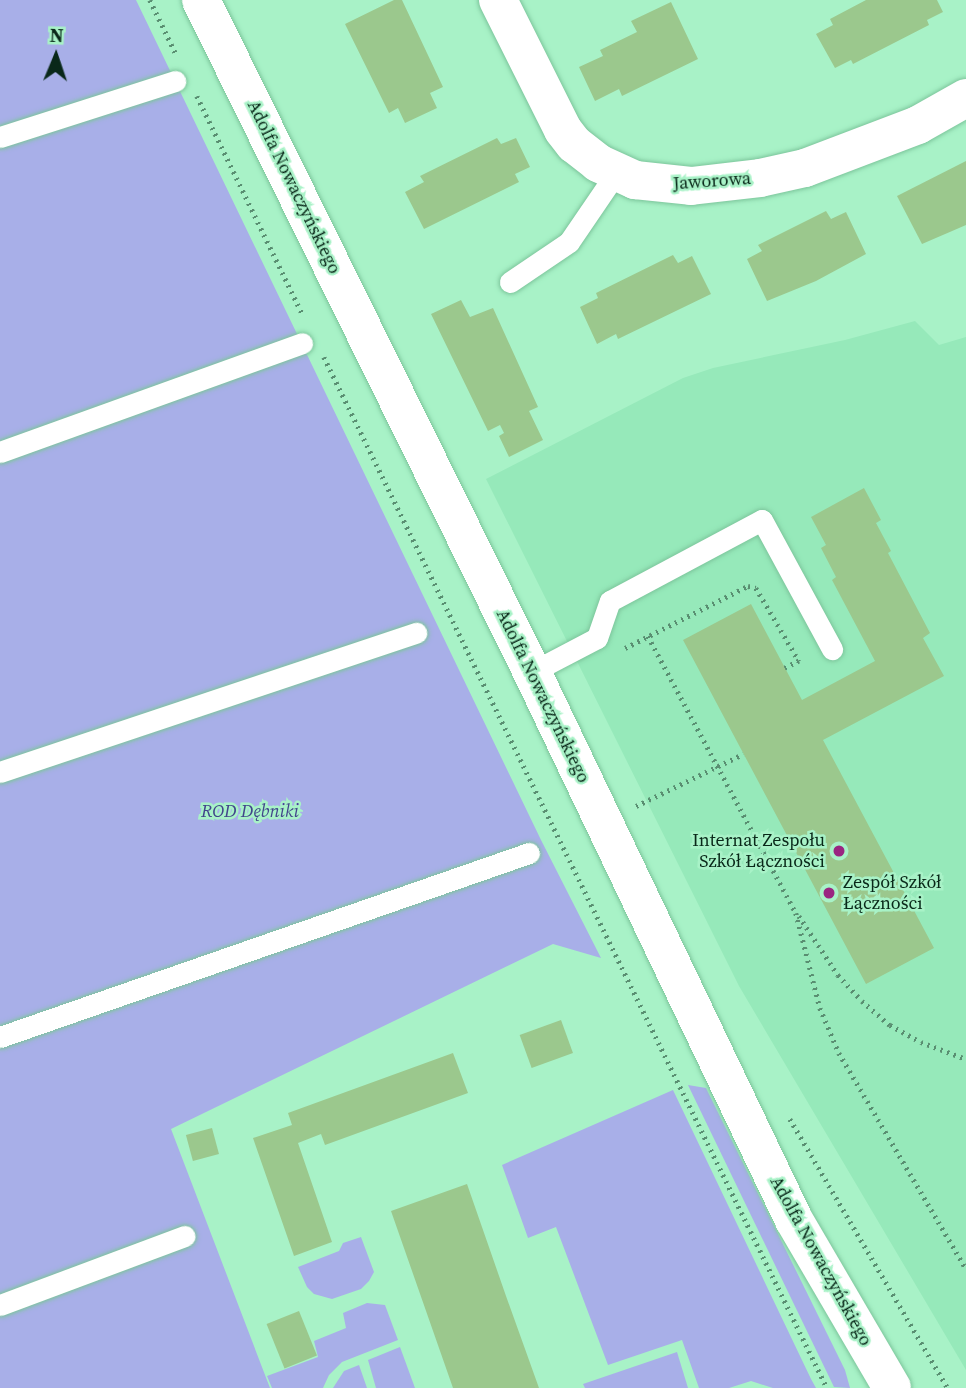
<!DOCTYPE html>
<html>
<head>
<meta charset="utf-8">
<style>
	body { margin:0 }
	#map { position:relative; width:966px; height:1388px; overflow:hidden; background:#a8f2c7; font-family:"Source Serif 4",serif }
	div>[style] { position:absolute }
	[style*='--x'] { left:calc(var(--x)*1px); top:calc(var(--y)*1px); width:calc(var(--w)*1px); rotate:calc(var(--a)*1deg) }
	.built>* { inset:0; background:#96e9ba }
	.green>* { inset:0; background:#a8afe8 }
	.building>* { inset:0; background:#9bc88d; transform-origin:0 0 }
	.path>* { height:4.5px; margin-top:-2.25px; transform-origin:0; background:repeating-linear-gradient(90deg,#598e71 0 2px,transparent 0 7px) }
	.roads { filter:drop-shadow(0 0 2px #7cc59b) drop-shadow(0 0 2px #7cc59b) }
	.service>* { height:21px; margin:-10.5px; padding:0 10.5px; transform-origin:10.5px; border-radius:10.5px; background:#fff }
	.minor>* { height:38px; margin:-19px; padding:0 19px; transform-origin:19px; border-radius:19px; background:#fff }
	.tertiary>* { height:38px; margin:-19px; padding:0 19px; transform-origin:19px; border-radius:19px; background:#fff }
	.dots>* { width:19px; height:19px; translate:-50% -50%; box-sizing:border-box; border:4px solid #a8f2c7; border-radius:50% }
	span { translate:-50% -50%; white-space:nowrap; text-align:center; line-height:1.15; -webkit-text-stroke:5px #a8f2c7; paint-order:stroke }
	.street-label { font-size:18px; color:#092819 }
	.park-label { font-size:18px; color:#42458b; font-style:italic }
	.poi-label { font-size:18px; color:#092819 }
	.right { translate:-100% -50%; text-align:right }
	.left { translate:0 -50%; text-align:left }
	.north { position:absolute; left:21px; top:21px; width:70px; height:70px; -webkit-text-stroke:5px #a8f2c7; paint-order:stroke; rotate:2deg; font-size:19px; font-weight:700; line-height:28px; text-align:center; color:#092819 }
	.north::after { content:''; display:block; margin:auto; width:24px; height:32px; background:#092819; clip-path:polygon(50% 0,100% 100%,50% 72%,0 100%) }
</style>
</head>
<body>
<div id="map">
	<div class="built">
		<i style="clip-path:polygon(915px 321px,939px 345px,966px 337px,966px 1370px,739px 986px,486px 479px,683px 378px,713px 368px,845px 340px)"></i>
	</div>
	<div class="green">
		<i style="clip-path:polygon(0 0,136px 0,541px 840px,601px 958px,553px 944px,171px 1129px,270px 1388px,0 1388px)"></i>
		<i style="clip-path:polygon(688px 1085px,706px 1088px,845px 1370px,850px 1388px,834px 1387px)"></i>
		<i style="clip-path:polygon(673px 1090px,811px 1379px,816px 1388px,773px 1388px,751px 1381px,729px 1388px,699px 1388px,682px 1340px,608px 1365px,556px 1227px,528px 1238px,502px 1165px)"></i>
		<i style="clip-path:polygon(361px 1237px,374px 1272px,369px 1281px,361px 1289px,332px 1299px,314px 1294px,307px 1287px,298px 1267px,339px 1251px,343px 1243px)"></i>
		<i style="clip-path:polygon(367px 1303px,385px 1305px,398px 1340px,342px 1362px,329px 1375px,323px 1388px,272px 1388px,267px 1376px,318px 1357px,314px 1341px,346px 1328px,343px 1313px)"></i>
		<i style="clip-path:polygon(400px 1347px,415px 1388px,376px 1388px,368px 1360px)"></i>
		<i style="clip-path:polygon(677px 1352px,688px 1388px,585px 1388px,583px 1384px)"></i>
		<i style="clip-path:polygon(359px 1365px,367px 1388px,333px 1388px,344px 1371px)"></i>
	</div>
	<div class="building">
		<i style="clip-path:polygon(394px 0,402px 0,443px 87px,430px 93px,437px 108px,405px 123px,398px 108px,389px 113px,345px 24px)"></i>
		<i style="clip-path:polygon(866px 0,937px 0,943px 12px,927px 20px,929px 25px,853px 64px,851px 60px,835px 68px,816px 34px,833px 25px,830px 19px)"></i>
		<i style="clip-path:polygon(671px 2px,698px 59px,622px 96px,619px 89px,595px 101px,579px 67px,603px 56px,600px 50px,637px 32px,631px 21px)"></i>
		<i style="clip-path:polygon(497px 138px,501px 144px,516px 138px,530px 167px,515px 174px,519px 182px,424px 229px,405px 192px,424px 182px,420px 176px)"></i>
		<i style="clip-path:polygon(966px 161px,966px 225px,922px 244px,897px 196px)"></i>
		<i style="clip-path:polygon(826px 211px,831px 219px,846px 212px,866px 254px,816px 281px,767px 301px,747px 259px,762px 251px,758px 245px)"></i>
		<i style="clip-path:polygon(673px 255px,678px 263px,692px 256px,711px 294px,618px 339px,616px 334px,597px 344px,580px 307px,598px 298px,596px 293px)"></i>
		<i style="clip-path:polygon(461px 300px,470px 317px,493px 308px,538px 407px,529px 411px,543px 440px,509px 457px,499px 436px,504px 433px,500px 425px,488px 431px,431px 314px)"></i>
		<i style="clip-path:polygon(864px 488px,881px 520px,876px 523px,891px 551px,888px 553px,930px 633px,923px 638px,944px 676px,823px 740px,934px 948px,866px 984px,683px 640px,751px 604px,802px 700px,875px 661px,832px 580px,836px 577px,821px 548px,826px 545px,811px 517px)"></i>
		<i style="left:561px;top:1020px;width:35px;height:44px;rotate:70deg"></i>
		<i style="clip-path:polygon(453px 1053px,468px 1093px,325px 1145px,321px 1134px,298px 1143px,332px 1242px,294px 1256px,253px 1138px,292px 1125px,288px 1113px)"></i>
		<i style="left:212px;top:1128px;width:27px;height:27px;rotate:75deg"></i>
		<i style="clip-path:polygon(467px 1184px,506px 1296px,539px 1388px,453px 1388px,391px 1211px)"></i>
		<i style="left:299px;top:1311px;width:48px;height:35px;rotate:68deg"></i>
	</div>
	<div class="path">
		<i style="--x:150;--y:0;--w:60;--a:64.3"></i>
		<i style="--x:197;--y:96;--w:243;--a:64.2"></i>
		<i style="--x:324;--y:357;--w:1147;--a:63.99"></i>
		<i style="--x:648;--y:636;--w:314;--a:61.9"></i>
		<i style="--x:796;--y:913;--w:98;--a:75.8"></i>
		<i style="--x:820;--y:1008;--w:49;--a:67.1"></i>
		<i style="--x:839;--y:1053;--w:251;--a:59.5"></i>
		<i style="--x:625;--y:648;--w:138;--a:-26.8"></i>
		<i style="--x:748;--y:586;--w:8;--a:14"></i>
		<i style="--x:756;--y:588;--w:85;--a:59.5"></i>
		<i style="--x:799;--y:661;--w:16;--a:153"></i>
		<i style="--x:636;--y:806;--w:119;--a:-25.9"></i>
		<i style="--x:799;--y:916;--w:71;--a:56.5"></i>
		<i style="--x:838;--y:975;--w:35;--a:47"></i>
		<i style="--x:862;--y:1001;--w:37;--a:41"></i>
		<i style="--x:890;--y:1025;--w:35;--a:29"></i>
		<i style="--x:921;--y:1042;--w:48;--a:20.7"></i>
		<i style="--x:790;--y:1119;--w:312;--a:59.6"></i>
	</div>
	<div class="roads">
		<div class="service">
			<i style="--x:0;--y:137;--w:184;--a:-17.7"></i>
			<i style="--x:510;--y:282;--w:71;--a:-34.1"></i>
			<i style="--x:569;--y:242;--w:83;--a:-55.7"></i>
			<i style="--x:0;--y:452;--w:321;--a:-19.8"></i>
			<i style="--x:532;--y:672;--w:73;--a:-27.6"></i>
			<i style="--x:597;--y:638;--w:39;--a:-71"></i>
			<i style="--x:610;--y:601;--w:172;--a:-28.1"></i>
			<i style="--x:762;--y:520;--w:147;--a:61.5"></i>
			<i style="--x:0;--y:772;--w:439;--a:-18.5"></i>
			<i style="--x:0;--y:1037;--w:560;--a:-19.18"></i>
			<i style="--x:0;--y:1305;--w:197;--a:-20.5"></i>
		</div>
		<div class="minor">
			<i style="--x:498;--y:0;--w:145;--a:63.4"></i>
			<i style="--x:563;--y:130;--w:18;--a:52"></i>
			<i style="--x:574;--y:144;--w:31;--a:38"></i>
			<i style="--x:598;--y:163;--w:41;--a:24.7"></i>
			<i style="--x:635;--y:180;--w:56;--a:6.1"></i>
			<i style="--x:691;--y:186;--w:69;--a:-6.6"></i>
			<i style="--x:760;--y:178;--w:46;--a:-12.5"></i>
			<i style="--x:805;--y:168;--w:121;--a:-20.8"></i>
			<i style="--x:918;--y:125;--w:55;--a:-29.4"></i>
		</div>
		<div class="tertiary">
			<i style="--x:201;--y:0;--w:749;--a:63.78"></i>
			<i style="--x:532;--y:672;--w:607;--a:64.45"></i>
			<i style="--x:794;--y:1220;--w:194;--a:59.7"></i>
		</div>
	</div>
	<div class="dots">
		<i style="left:839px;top:851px;background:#9a2681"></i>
		<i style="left:829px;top:893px;background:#9a2681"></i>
	</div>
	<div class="street-label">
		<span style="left:712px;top:181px;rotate:-4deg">Jaworowa</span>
		<span style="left:294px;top:187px;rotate:64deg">Adolfa Nowaczyńskiego</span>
		<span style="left:543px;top:696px;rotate:64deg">Adolfa Nowaczyńskiego</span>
		<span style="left:821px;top:1261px;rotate:61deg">Adolfa Nowaczyńskiego</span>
	</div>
	<div class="park-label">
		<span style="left:250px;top:811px">ROD Dębniki</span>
	</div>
	<div class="poi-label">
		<span class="right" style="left:825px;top:851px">Internat Zespołu<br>Szkół Łączności</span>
		<span class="left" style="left:843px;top:893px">Zespół Szkół<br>Łączności</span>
	</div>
	<div class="north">N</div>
</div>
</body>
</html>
